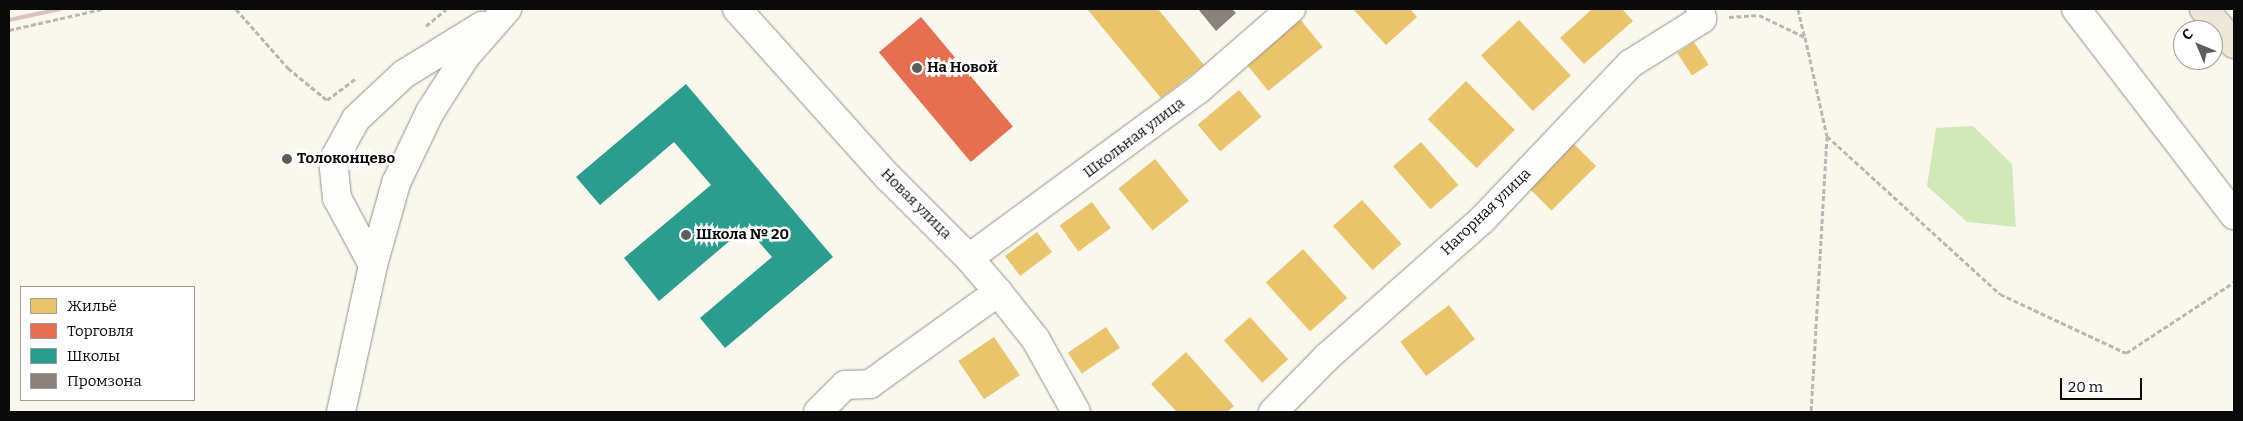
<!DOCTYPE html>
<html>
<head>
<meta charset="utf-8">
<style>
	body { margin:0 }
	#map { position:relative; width:2243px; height:421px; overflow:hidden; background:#faf8ed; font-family:Bitter,serif }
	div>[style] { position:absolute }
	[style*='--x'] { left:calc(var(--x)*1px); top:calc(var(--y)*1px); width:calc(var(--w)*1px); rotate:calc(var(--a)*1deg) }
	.forest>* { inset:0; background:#d1e9b9 }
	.homes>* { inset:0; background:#e9c46a; transform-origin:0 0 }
	.shops>* { inset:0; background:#e76f51; transform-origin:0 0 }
	.schools>* { inset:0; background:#2a9d8f }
	.industry>* { inset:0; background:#8a817c }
	.path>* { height:3px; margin-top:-1.5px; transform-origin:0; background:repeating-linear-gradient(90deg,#b7b7b5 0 5px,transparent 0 7.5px) }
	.roads { filter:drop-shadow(0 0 1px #92918c) drop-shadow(0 0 1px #92918c) }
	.minor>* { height:28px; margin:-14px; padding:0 14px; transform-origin:14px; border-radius:14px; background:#fefefc }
	.major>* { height:28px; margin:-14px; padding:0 14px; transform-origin:14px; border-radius:14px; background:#ece7d6 }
	.rail>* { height:4px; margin:-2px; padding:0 2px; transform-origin:2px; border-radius:2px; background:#d6c3c2 }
	.dots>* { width:14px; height:14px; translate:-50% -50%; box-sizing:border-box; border:2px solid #fff; border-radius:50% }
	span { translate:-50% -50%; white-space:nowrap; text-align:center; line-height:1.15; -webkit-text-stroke:5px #fff; paint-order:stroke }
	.poi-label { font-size:15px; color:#0a0a0a; font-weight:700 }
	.left { translate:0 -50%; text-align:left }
	.street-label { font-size:15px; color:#0a0a0a }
	.frame { position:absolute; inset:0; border:10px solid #0a0a0a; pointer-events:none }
	.legend { position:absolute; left:20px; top:286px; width:175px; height:115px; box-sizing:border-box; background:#fff; border:1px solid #9d9d9d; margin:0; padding:6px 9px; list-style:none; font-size:15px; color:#0a0a0a }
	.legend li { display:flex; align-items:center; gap:10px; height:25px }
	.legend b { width:25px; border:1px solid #9d9d9d }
	.north { position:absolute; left:2173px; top:20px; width:50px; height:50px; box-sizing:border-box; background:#fff; border:1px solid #9d9d9d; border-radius:50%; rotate:315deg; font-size:14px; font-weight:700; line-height:20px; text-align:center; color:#0a0a0a }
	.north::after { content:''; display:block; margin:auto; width:18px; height:22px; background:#5e5d59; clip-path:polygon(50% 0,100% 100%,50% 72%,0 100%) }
	.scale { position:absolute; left:2060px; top:378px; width:82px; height:22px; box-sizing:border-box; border:2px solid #0a0a0a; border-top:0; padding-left:6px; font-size:15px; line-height:18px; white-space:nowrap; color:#0a0a0a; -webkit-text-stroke:4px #fff; paint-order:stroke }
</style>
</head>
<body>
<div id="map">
	<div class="forest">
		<i style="clip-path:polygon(1973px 126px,2012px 164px,2016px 227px,1967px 222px,1927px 186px,1936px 128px)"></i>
	</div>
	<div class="homes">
		<i style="clip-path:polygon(1087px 9px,1158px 9px,1204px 65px,1161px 98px)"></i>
		<i style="clip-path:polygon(1353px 9px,1410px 9px,1417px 17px,1386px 45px)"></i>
		<i style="clip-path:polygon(1592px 9px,1622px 9px,1633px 21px,1584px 64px,1560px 38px)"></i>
		<i style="left:1300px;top:19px;width:36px;height:70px;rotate:51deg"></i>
		<i style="left:1519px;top:20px;width:76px;height:52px;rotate:47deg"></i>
		<i style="left:1694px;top:42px;width:27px;height:20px;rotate:57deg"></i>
		<i style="left:1466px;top:81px;width:69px;height:54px;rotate:45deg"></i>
		<i style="left:1239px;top:90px;width:35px;height:54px;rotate:50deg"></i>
		<i style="left:1421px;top:142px;width:57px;height:37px;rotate:49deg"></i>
		<i style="left:1572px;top:142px;width:34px;height:63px;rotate:45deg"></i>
		<i style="left:1155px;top:159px;width:54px;height:47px;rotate:51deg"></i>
		<i style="left:1362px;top:200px;width:59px;height:39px;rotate:48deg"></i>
		<i style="left:1092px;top:202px;width:32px;height:40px;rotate:54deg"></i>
		<i style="left:1037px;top:232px;width:25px;height:40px;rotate:53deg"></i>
		<i style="left:1303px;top:249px;width:66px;height:50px;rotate:48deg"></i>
		<i style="left:1449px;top:305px;width:43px;height:61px;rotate:53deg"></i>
		<i style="left:1250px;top:317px;width:57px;height:35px;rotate:48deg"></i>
		<i style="left:1106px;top:327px;width:25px;height:46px;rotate:56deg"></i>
		<i style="left:994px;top:337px;width:46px;height:43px;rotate:56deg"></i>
		<i style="clip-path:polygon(1186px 352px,1234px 406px,1227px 412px,1177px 412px,1151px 384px)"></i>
	</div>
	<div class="shops">
		<i style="left:921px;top:17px;width:143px;height:55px;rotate:50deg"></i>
	</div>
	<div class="schools">
		<i style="clip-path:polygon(686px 84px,833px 257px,725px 348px,700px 318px,772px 257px,746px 227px,659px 301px,624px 258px,711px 185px,674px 142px,600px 205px,576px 177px)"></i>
	</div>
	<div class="industry">
		<i style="clip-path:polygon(1198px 9px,1232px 9px,1236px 13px,1216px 31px)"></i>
	</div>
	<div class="path">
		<i style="--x:236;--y:9;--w:79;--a:48.6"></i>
		<i style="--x:288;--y:68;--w:50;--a:39.4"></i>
		<i style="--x:327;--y:100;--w:35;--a:-37"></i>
		<i style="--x:1798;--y:9;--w:28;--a:77"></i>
		<i style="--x:1729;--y:17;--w:30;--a:-4"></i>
		<i style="--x:1759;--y:15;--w:51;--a:25.6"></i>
		<i style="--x:1805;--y:37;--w:101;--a:77.5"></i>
		<i style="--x:1827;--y:136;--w:276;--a:93.3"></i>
		<i style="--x:426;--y:26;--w:26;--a:-40"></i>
		<i style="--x:9;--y:30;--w:95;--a:-12.7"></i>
		<i style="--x:1827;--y:136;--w:234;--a:42.4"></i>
		<i style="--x:2000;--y:294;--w:139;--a:25.1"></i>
		<i style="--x:2126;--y:353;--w:129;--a:-33.3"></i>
	</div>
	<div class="roads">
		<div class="minor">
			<i style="--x:737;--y:9;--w:226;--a:48.1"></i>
			<i style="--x:888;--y:177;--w:115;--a:45"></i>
			<i style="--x:969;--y:258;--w:45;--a:49.5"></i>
			<i style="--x:998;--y:292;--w:61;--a:51.6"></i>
			<i style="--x:1036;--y:340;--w:82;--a:60.9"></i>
			<i style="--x:2076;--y:9;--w:260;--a:52.5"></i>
			<i style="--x:969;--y:258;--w:285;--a:-36.3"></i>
			<i style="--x:1199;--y:89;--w:122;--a:-41"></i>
			<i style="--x:373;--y:265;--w:76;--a:-118.2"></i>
			<i style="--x:337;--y:198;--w:37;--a:-96"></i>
			<i style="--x:333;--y:161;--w:48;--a:-61.3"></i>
			<i style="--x:356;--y:119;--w:66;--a:-43.2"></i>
			<i style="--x:404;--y:74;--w:92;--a:-31.6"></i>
			<i style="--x:341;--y:412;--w:150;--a:-77.7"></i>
			<i style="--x:373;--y:265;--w:85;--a:-74.3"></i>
			<i style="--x:396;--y:183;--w:79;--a:-64.4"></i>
			<i style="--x:430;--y:112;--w:65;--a:-57.5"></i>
			<i style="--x:465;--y:57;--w:64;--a:-48.8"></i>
			<i style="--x:818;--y:412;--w:38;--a:-45"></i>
			<i style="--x:845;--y:385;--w:25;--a:-2"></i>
			<i style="--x:870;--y:384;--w:158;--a:-35.7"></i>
			<i style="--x:1273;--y:412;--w:77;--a:-45.5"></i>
			<i style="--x:1327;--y:357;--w:207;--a:-41.5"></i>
			<i style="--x:1482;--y:220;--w:215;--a:-46.5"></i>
			<i style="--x:1630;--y:64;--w:85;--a:-32"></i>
			<i style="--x:1702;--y:19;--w:10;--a:-101"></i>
		</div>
		<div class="major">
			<i style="--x:2204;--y:9;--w:46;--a:49.4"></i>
		</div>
	</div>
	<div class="rail">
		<i style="--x:9;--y:20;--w:52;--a:-12.2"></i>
	</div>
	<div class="dots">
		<i style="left:917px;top:68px;background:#5e5d59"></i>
		<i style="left:287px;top:159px;background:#5e5d59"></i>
		<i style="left:686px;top:235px;background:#5e5d59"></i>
	</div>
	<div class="poi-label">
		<span class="left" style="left:927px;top:68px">На Новой</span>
		<span class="left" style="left:297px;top:159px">Толоконцево</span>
		<span class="left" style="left:696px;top:235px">Школа № 20</span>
	</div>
	<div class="street-label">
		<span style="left:1134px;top:138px;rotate:-37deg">Школьная улица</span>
		<span style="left:916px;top:204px;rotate:45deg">Новая улица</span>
		<span style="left:1486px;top:212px;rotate:-44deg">Нагорная улица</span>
	</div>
	<div class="frame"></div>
	<ul class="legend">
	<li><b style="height:14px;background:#e9c46a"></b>Жильё</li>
	<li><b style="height:14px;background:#e76f51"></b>Торговля</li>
	<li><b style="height:14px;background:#2a9d8f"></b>Школы</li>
	<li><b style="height:14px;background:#8a817c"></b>Промзона</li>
	</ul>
	<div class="north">С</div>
	<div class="scale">20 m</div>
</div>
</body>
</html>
